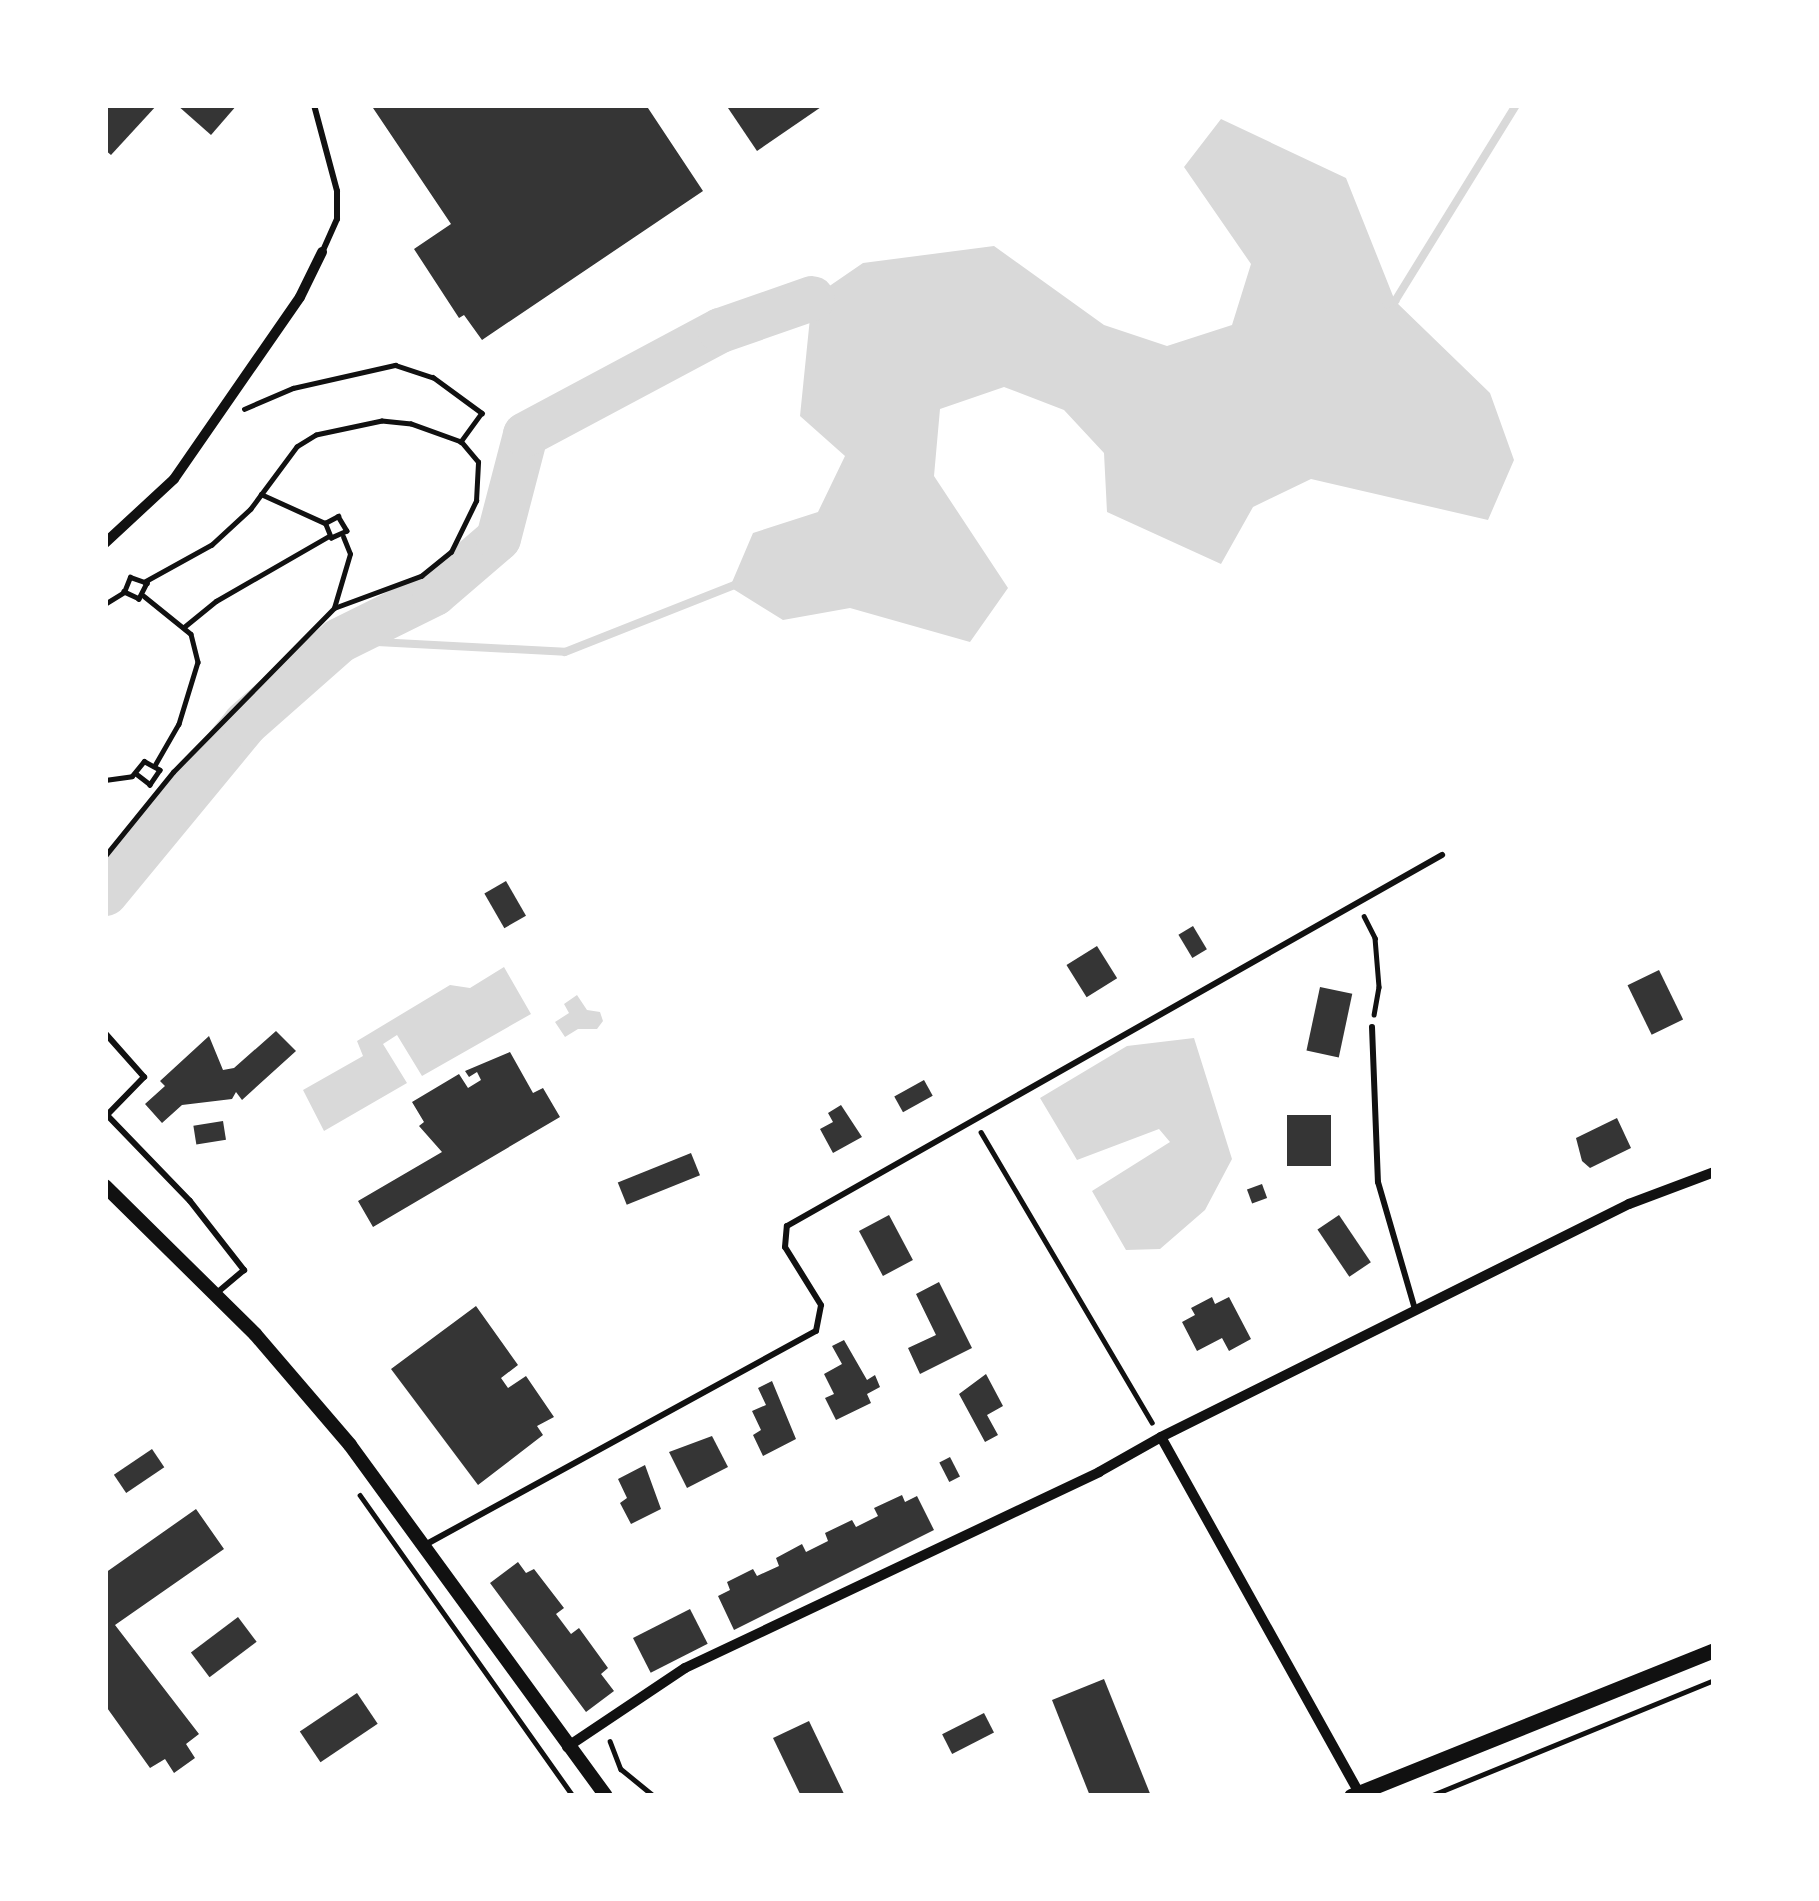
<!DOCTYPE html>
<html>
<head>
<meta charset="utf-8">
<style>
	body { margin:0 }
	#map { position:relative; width:1819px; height:1901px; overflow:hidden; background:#fff; font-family:Raleway,sans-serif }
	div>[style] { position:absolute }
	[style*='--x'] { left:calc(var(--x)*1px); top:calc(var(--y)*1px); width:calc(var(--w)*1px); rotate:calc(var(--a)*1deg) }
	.water>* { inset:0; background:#d9d9d9 }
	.stream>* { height:8px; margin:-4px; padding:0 4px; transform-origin:4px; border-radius:4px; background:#d9d9d9 }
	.river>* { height:45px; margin:-22.5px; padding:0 22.5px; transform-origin:22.5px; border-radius:22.5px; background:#d9d9d9 }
	.building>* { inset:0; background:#353535; transform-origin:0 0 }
	.path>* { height:4.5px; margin:-2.25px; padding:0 2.25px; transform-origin:2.25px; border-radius:2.25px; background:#111 }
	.service>* { height:6px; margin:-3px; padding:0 3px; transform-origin:3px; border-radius:3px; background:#111 }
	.minor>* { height:10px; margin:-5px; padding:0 5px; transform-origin:5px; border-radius:5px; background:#111 }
	.tertiary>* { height:14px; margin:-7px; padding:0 7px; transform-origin:7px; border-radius:7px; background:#111 }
	.secondary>* { height:15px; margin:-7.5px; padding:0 7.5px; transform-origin:7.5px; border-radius:7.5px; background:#111 }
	span { translate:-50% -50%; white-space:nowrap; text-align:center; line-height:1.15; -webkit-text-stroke:9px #fff; paint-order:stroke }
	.frame { position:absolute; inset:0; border:108px solid #fff; pointer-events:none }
</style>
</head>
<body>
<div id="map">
	<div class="water">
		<i style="clip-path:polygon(1221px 119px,1346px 178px,1395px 301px,1490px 393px,1514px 460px,1488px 520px,1311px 479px,1253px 507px,1221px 564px,1107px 512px,1104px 453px,1064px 410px,1004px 387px,940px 409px,934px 476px,1008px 588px,970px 642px,850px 608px,783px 620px,730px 587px,753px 533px,818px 512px,845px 456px,800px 416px,812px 298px,863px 263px,994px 246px,1104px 325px,1167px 346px,1232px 325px,1251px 264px,1184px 167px)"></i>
		<i style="clip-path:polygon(504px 967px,531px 1014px,422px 1076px,397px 1035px,383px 1044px,407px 1083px,324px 1131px,303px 1090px,363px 1056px,357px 1041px,450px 985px,470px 988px)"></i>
		<i style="clip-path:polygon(577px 995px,587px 1010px,600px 1012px,603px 1021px,597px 1029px,578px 1029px,565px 1037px,555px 1022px,569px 1013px,564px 1004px)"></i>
		<i style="clip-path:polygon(1194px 1038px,1232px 1159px,1205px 1210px,1160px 1249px,1126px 1250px,1092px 1191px,1170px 1142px,1159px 1129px,1077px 1160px,1040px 1098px,1127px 1046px)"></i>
	</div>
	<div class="stream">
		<i style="--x:1387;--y:304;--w:9;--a:-21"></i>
		<i style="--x:1395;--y:301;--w:230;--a:-58.3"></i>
		<i style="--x:339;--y:640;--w:226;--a:3"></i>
		<i style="--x:565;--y:652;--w:187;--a:-21.6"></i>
	</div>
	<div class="river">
		<i style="--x:105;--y:893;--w:220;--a:-50.5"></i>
		<i style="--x:245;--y:723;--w:125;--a:-41.4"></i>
		<i style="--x:339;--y:640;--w:106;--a:-26.3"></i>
		<i style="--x:434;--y:593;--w:84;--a:-40.7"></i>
		<i style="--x:498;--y:538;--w:107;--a:-75.4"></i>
		<i style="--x:525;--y:434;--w:221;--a:-28.1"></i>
		<i style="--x:720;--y:330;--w:97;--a:-19.2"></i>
	</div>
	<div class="building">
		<i style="clip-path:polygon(105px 105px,157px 105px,111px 155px,105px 150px)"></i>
		<i style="clip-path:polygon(177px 105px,237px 105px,211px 135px)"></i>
		<i style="clip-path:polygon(371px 105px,646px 105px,703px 191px,482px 340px,464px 315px,459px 318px,414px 249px,451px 224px)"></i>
		<i style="clip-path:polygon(726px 105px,824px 105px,757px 151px)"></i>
		<i style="left:506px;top:881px;width:40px;height:25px;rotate:60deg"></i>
		<i style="left:1193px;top:926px;width:27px;height:17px;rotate:59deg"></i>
		<i style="left:1097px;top:946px;width:38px;height:36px;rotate:58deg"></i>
		<i style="left:1659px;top:970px;width:55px;height:35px;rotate:64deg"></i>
		<i style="left:1320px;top:987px;width:33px;height:65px;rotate:12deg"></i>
		<i style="clip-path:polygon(276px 1031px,296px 1051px,242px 1100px,236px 1092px,232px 1099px,182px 1105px,162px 1123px,145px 1104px,165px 1086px,160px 1081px,209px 1036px,223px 1070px,234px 1068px)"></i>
		<i style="clip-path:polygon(510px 1052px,533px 1093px,543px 1088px,560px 1117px,373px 1227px,358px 1201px,442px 1152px,419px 1126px,424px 1122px,412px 1102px,459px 1074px,468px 1088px,481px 1080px,477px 1072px,469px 1077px,465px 1071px)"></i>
		<i style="left:924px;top:1080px;width:18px;height:34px;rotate:61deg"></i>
		<i style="clip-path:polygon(841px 1105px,862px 1137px,833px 1153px,820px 1129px,833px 1122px,828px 1113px)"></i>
		<i style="left:1331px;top:1115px;width:51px;height:44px;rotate:90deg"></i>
		<i style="clip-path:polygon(1617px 1118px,1631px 1148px,1590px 1168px,1582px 1161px,1576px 1138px)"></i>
		<i style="left:223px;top:1121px;width:19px;height:30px;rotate:81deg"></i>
		<i style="left:691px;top:1153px;width:24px;height:79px;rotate:68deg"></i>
		<i style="left:1262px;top:1184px;width:15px;height:16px;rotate:70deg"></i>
		<i style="left:889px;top:1215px;width:51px;height:34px;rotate:62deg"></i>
		<i style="left:1339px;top:1215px;width:57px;height:26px;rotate:56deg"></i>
		<i style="clip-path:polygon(939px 1282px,972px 1348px,920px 1374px,908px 1348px,936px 1335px,916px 1294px)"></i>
		<i style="clip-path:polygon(1212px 1297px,1215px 1304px,1229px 1297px,1251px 1339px,1229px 1351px,1222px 1338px,1197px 1351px,1182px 1322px,1195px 1315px,1191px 1308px)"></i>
		<i style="clip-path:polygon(476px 1306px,518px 1365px,501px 1378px,508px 1388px,526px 1376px,554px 1417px,537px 1426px,543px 1435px,478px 1485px,391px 1369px)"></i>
		<i style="clip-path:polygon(844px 1340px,867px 1380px,875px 1375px,880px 1387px,867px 1394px,871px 1403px,836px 1420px,825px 1398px,834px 1394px,824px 1374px,842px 1364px,832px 1346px)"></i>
		<i style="clip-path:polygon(986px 1374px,1003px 1406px,987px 1415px,998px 1435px,985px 1442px,959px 1394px)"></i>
		<i style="clip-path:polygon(772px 1381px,796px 1439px,763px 1456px,753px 1435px,761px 1430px,752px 1411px,766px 1405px,758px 1388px)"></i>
		<i style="clip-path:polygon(712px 1436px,728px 1467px,687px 1488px,669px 1452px)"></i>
		<i style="left:152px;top:1449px;width:22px;height:46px;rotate:56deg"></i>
		<i style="left:950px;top:1457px;width:22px;height:12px;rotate:63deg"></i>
		<i style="clip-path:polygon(645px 1465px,661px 1509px,631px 1524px,620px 1503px,627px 1498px,618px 1479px)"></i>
		<i style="clip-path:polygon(902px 1495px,905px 1502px,917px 1496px,934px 1530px,734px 1630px,718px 1596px,730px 1590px,727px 1582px,753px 1569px,757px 1576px,779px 1566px,776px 1558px,802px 1544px,806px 1552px,828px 1541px,825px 1533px,852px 1520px,856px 1527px,878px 1516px,874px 1508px)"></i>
		<i style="clip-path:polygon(196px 1509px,224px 1549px,115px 1625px,199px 1734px,186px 1744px,195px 1758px,174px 1773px,165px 1759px,150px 1768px,105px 1705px,105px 1573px)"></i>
		<i style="clip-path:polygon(518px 1562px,526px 1573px,534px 1569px,564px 1608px,556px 1614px,571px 1634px,579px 1628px,608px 1668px,601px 1674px,614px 1691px,586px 1712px,490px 1583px)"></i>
		<i style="left:690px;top:1609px;width:39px;height:64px;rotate:63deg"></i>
		<i style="left:238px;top:1617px;width:31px;height:59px;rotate:53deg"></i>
		<i style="clip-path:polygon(1104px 1679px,1151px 1796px,1090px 1796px,1052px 1700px)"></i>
		<i style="left:357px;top:1693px;width:37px;height:69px;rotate:56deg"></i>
		<i style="left:984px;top:1713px;width:22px;height:47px;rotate:63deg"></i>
		<i style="clip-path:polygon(809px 1721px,845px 1796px,801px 1796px,773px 1738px)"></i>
	</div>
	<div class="path">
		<i style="--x:244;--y:409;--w:53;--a:-23.2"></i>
		<i style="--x:293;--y:388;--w:105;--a:-12.7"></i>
		<i style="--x:395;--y:365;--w:40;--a:18"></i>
		<i style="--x:433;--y:377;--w:61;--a:36.3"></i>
		<i style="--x:482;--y:413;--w:36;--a:126"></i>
		<i style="--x:261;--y:494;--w:70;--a:24.4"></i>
		<i style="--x:325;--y:523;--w:15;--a:-28"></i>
		<i style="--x:338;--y:516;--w:17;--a:59"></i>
		<i style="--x:347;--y:531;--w:17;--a:156"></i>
		<i style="--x:331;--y:538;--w:16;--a:-112"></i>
		<i style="--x:144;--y:596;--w:60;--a:39"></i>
		<i style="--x:191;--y:634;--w:29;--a:76"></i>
		<i style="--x:198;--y:662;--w:65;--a:107"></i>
		<i style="--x:179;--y:724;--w:46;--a:119.9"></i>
		<i style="--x:105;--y:604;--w:22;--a:-32"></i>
		<i style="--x:124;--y:592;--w:16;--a:-68"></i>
		<i style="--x:130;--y:577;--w:18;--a:19"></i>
		<i style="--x:147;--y:583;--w:18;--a:117"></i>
		<i style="--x:139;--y:599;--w:17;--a:-155"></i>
		<i style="--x:334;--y:608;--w:56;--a:-73.5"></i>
		<i style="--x:350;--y:554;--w:18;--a:-112"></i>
		<i style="--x:184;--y:627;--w:41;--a:-39.1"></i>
		<i style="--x:216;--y:601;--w:130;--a:-29.9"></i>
		<i style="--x:105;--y:780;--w:27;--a:-8"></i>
		<i style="--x:132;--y:776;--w:19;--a:-51"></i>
		<i style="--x:144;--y:761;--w:18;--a:29"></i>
		<i style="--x:160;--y:770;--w:18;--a:124"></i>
		<i style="--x:150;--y:785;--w:18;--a:-142"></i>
		<i style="--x:105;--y:856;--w:108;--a:-51"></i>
		<i style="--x:173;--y:772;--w:230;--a:-45.5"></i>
		<i style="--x:334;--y:608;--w:93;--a:-20.2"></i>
		<i style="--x:421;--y:576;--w:38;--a:-39"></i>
		<i style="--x:451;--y:552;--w:57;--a:-63.9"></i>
		<i style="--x:476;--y:501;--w:39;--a:-87"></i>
		<i style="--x:478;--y:462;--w:26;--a:-130"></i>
		<i style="--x:461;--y:442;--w:53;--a:-160.2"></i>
		<i style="--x:411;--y:424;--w:29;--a:-174"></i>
		<i style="--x:382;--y:421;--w:67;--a:168"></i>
		<i style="--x:316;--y:435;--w:22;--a:148"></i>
		<i style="--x:297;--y:447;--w:77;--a:126.6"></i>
		<i style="--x:251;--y:509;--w:53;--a:137.3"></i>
		<i style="--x:212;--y:545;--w:77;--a:151.1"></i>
		<i style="--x:1364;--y:916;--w:25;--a:63"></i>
		<i style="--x:1375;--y:938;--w:49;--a:85.3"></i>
		<i style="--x:1379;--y:987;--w:28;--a:100"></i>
		<i style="--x:981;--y:1132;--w:337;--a:59.5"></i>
		<i style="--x:360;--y:1495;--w:369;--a:54.7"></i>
		<i style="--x:610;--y:1741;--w:30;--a:69"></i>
		<i style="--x:621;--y:1769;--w:43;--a:39.3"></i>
		<i style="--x:1430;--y:1796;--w:307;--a:-22.2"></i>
	</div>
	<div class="service">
		<i style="--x:314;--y:105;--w:89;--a:75"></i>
		<i style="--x:337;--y:191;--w:28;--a:90"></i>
		<i style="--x:337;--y:219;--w:36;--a:114"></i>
		<i style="--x:1372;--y:1027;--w:155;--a:87.8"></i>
		<i style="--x:1378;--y:1182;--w:132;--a:73.8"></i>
		<i style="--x:105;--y:1033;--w:59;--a:48.4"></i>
		<i style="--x:144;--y:1077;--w:52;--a:134.2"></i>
		<i style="--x:105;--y:1113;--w:122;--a:46"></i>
		<i style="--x:190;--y:1201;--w:88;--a:52"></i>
		<i style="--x:244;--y:1270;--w:38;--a:140"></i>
		<i style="--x:423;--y:1546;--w:448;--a:-28.7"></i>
		<i style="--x:816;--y:1331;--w:26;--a:-79"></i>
		<i style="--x:821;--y:1305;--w:68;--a:-121.8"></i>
		<i style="--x:785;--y:1247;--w:21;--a:-85"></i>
		<i style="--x:787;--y:1226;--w:753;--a:-29.53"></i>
	</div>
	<div class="minor">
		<i style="--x:105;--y:543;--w:94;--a:-42.8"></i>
		<i style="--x:174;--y:479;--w:221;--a:-55.3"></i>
		<i style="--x:300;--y:297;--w:50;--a:-63.9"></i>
		<i style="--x:1161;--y:1437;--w:523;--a:-26.47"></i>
		<i style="--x:1629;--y:1204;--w:91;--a:-20.6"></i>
		<i style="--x:567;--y:1747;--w:142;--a:-33.8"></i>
		<i style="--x:685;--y:1668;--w:458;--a:-25.3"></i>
		<i style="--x:1099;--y:1472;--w:71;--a:-29.4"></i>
		<i style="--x:1161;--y:1437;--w:407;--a:60.9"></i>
	</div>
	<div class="tertiary">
		<i style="--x:105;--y:1186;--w:211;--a:44.6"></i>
		<i style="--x:255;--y:1334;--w:146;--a:49.4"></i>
		<i style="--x:350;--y:1445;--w:434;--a:53.9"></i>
	</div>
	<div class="secondary">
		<i style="--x:1351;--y:1796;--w:391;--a:-21.9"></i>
	</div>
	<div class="frame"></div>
</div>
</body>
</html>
